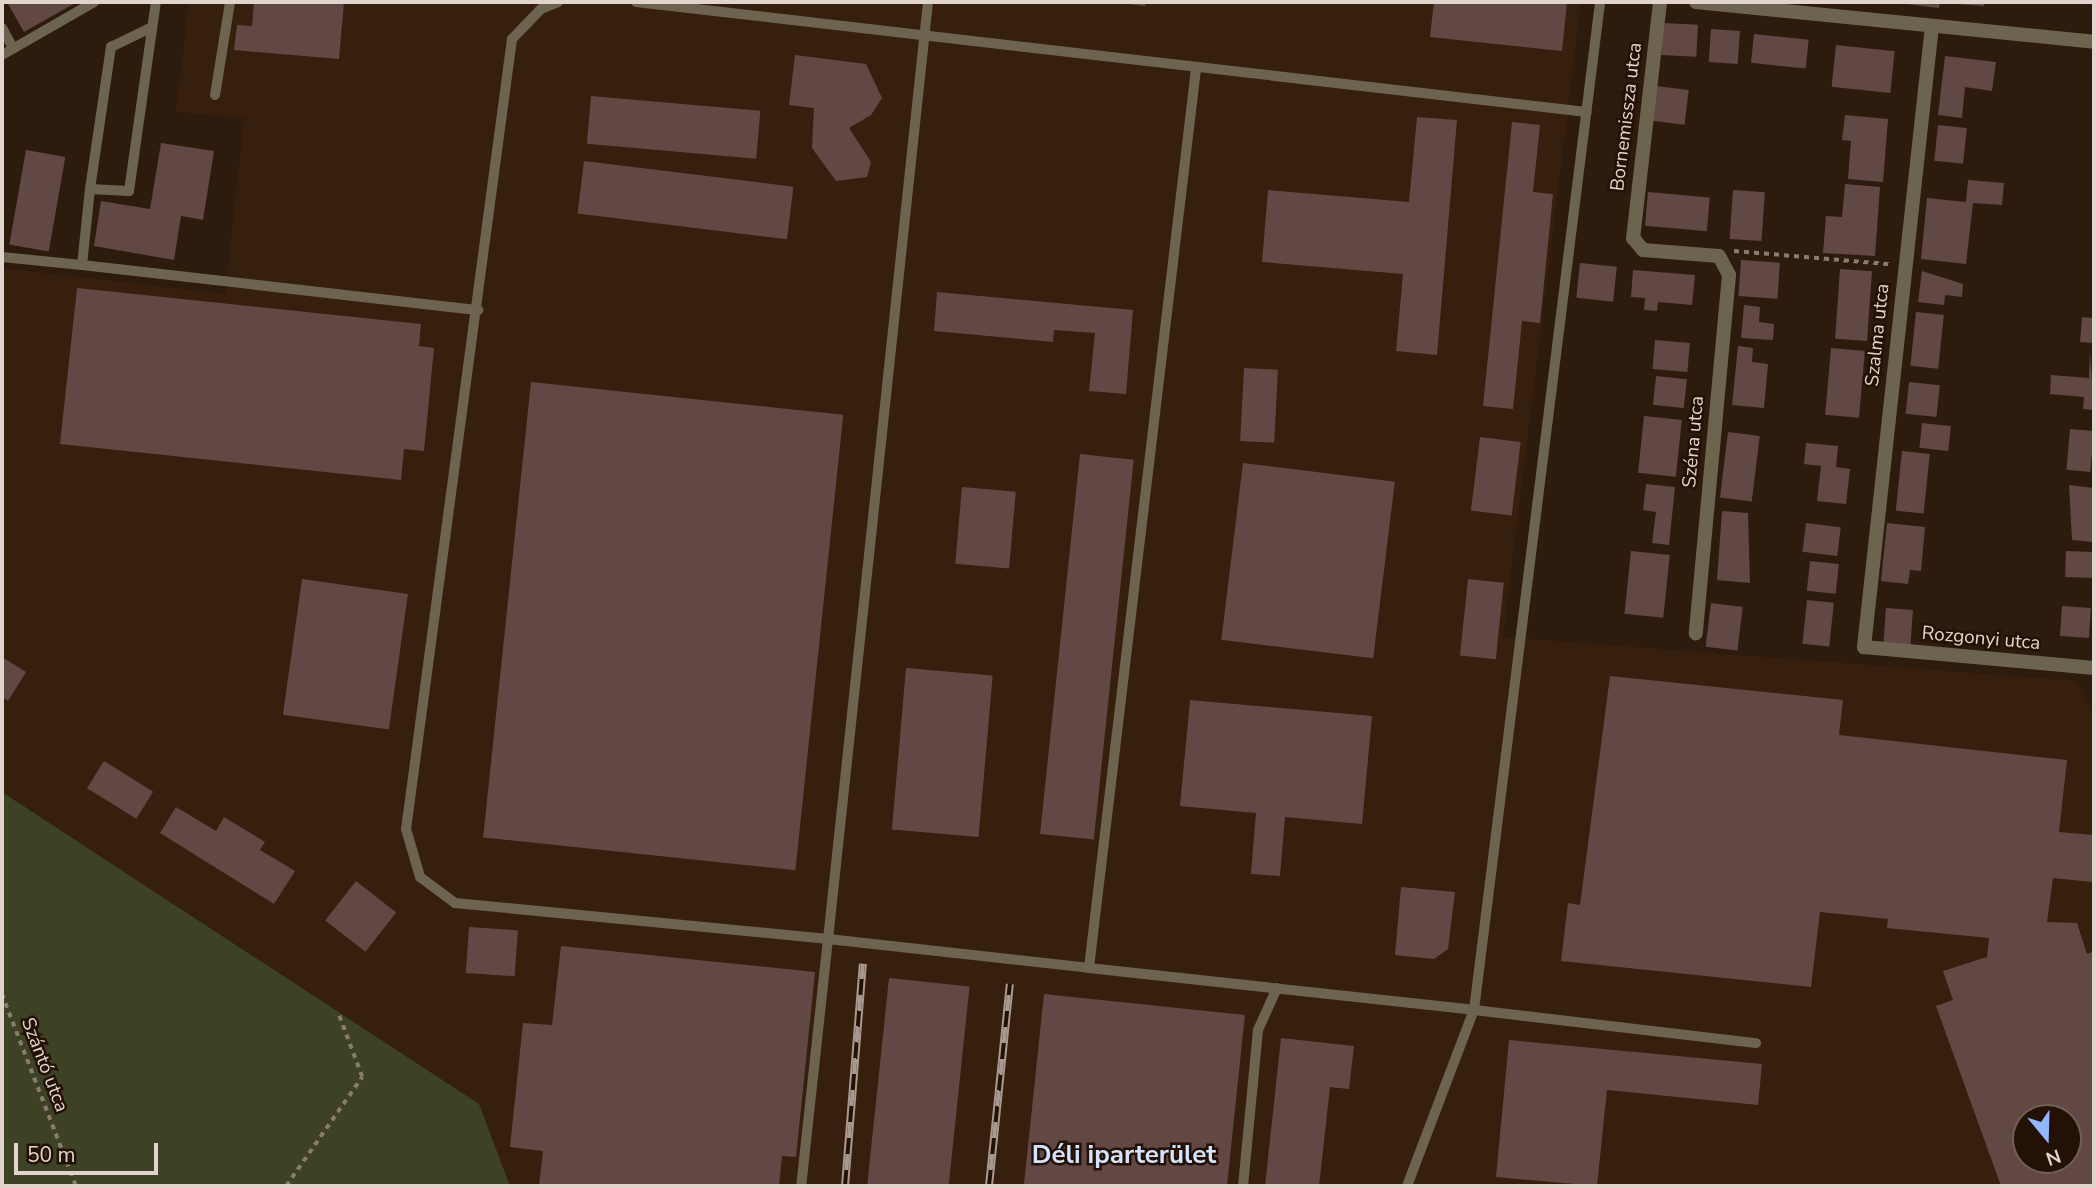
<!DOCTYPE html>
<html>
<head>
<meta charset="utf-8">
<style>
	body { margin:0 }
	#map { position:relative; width:2096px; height:1188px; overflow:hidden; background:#2d1b0e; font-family:"Nunito Sans",sans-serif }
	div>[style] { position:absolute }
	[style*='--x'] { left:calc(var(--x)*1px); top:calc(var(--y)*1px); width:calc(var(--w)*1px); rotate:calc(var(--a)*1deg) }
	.built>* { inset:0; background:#371f0d }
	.green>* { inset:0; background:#3d4225 }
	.building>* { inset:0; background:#624845; transform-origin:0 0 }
	.path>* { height:3.5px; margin-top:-1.75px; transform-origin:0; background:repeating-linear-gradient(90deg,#8a7a70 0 5px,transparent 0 10px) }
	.lane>* { height:10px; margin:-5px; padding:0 5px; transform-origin:5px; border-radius:5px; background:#6d6450 }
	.street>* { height:14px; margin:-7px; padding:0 7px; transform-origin:7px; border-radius:7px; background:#6d6450 }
	.rail>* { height:8px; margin-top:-4px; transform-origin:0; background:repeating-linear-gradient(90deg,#231105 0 16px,#a89990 0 32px); box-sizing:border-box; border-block:2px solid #a89990 }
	span { translate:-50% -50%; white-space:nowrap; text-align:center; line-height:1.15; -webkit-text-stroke:5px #231105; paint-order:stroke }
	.street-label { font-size:19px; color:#e1d4cc }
	.district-label { font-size:26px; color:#d4e3fe; font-weight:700 }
	.frame { position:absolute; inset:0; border:4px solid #e1d4cc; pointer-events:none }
	.north { position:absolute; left:2012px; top:1104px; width:70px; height:70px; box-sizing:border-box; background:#231105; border:2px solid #6f5f55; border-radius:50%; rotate:161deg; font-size:19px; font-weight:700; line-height:28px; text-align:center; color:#e1d4cc }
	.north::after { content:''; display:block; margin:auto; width:24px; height:32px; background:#92b7fd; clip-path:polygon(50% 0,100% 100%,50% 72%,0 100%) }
	.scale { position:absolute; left:14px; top:1143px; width:144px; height:32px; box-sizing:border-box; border:4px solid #e1d4cc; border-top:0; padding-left:9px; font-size:21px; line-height:24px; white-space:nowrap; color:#e1d4cc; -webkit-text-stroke:5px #231105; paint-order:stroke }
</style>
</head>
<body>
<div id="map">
	<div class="built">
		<i style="clip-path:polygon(evenodd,189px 2px,1581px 2px,1503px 637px,2077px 681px,2094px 714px,2094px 1186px,510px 1186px,478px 1104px,2px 792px,2px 268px,225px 294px,244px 118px,176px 112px,189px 2px,2026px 1118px,2068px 1118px,2068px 1160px,2026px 1160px,2026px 1118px)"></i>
	</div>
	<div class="green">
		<i style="clip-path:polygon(2px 792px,479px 1104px,510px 1186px,2px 1186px)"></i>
	</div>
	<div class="building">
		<i style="clip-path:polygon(7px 2px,77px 2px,24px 32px)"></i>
		<i style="clip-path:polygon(254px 2px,344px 2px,339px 59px,234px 50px,237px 25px,252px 26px)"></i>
		<i style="clip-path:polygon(1121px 2px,1146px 2px,1145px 6px,1121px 3px)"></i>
		<i style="clip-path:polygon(1434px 2px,1567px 2px,1562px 51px,1430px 37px)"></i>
		<i style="clip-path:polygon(1890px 2px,1940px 2px,1939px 8px)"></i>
		<i style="clip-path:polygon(1957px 2px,1984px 2px,1984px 6px,1957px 4px)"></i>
		<i style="left:1663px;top:23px;width:35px;height:32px;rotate:3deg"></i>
		<i style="left:1711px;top:29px;width:29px;height:33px;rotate:4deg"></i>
		<i style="left:1754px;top:34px;width:55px;height:29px;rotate:6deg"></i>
		<i style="left:1836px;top:45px;width:59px;height:42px;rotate:6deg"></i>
		<i style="clip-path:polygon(795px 55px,866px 64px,882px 98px,871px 115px,849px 128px,871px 162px,867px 177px,836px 181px,812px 148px,814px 108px,789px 105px)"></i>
		<i style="clip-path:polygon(1945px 56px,1996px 62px,1992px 91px,1965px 87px,1962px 118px,1938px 115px)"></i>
		<i style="left:1656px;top:86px;width:33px;height:35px;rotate:7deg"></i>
		<i style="left:591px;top:96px;width:170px;height:48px;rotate:5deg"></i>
		<i style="clip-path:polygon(1845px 115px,1888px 119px,1883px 182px,1848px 179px,1851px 141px,1842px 140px)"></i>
		<i style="clip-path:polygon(1417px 117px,1457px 120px,1437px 355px,1396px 351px,1403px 274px,1262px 262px,1268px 190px,1409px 202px)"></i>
		<i style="clip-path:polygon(1512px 122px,1540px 125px,1533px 192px,1553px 194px,1540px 323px,1522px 321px,1513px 409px,1483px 406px)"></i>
		<i style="left:1938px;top:125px;width:29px;height:36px;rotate:6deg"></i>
		<i style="clip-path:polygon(161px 143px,214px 151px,203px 220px,181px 216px,174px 260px,94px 246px,101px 201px,150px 209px)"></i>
		<i style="left:26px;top:150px;width:40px;height:96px;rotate:10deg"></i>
		<i style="left:584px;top:161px;width:211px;height:53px;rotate:7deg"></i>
		<i style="clip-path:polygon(1968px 180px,2004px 183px,2002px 205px,1973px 203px,1966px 264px,1921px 259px,1927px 198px,1966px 202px)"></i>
		<i style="clip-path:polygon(1845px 184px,1880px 187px,1875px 256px,1823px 253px,1826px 216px,1842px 217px)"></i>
		<i style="left:1733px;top:190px;width:32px;height:49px;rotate:4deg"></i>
		<i style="left:1648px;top:192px;width:62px;height:34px;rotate:5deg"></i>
		<i style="left:1741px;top:260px;width:39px;height:36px;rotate:4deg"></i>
		<i style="left:1580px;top:263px;width:37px;height:35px;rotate:6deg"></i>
		<i style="left:1840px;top:269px;width:32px;height:70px;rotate:4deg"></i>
		<i style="clip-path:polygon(1633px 270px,1695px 275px,1692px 305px,1658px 302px,1657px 311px,1644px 310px,1645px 298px,1631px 297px)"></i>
		<i style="clip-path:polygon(1922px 271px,1963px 284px,1962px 297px,1945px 295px,1944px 305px,1918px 302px)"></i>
		<i style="clip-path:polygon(77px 288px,421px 324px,419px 346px,434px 348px,424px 451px,404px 449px,401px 480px,60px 444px)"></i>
		<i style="clip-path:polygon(937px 292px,1133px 310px,1126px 394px,1089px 391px,1095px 333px,1054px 330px,1053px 342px,934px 331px)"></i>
		<i style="clip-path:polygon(1744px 305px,1760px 307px,1759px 322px,1774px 324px,1773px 340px,1741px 338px)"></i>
		<i style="left:1916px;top:312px;width:28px;height:54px;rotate:6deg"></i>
		<i style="clip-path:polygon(2082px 317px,2094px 318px,2094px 343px,2080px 342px)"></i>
		<i style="left:1655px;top:340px;width:35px;height:29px;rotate:5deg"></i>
		<i style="clip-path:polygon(1738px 346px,1753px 348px,1752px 362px,1768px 364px,1764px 408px,1732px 405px)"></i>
		<i style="left:1831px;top:348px;width:34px;height:67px;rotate:5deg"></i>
		<i style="clip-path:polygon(2090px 352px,2094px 410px,2083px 409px,2084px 397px,2050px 394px,2051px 375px,2089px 378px)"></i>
		<i style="left:1244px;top:368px;width:34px;height:73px;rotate:3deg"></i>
		<i style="left:1656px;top:376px;width:31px;height:29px;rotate:6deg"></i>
		<i style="left:531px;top:382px;width:314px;height:458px;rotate:6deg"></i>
		<i style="left:1909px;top:382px;width:31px;height:32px;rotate:6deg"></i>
		<i style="left:1644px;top:416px;width:38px;height:57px;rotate:6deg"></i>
		<i style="left:1922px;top:423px;width:29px;height:25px;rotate:6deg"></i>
		<i style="left:2070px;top:429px;width:24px;height:41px;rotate:5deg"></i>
		<i style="left:1728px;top:432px;width:32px;height:66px;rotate:7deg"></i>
		<i style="left:1480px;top:437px;width:41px;height:74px;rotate:7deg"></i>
		<i style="clip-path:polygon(1806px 443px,1838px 446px,1836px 467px,1850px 469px,1846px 504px,1817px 501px,1821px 466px,1804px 464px)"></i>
		<i style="left:1902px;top:451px;width:28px;height:60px;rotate:6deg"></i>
		<i style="left:1080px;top:454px;width:54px;height:382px;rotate:6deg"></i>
		<i style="left:1243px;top:463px;width:153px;height:178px;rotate:7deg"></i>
		<i style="clip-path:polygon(1646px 484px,1675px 487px,1669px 545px,1652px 543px,1656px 512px,1643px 510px)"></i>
		<i style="clip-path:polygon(2069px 485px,2094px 488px,2094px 542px,2072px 540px)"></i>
		<i style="left:962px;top:487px;width:54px;height:77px;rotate:5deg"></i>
		<i style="clip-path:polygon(1722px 511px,1748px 513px,1750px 583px,1717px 580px)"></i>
		<i style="left:1806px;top:523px;width:35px;height:29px;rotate:7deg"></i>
		<i style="clip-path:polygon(1887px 523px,1925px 527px,1921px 571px,1910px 570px,1908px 584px,1881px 581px)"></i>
		<i style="left:1631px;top:551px;width:39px;height:63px;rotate:6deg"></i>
		<i style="left:2066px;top:551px;width:28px;height:26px;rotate:2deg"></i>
		<i style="left:1810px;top:561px;width:29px;height:30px;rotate:6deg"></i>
		<i style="left:302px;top:579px;width:107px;height:137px;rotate:8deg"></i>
		<i style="left:1468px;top:579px;width:36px;height:77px;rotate:6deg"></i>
		<i style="left:1807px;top:600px;width:27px;height:44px;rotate:6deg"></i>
		<i style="left:1711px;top:603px;width:32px;height:44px;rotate:7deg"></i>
		<i style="left:2062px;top:606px;width:29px;height:30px;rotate:4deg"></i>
		<i style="left:1886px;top:608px;width:27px;height:37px;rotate:4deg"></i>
		<i style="clip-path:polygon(2px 657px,26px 672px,8px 701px,2px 697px)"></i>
		<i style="left:906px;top:668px;width:87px;height:162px;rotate:5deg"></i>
		<i style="clip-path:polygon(evenodd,1610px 676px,1843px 700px,1839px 735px,2067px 760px,2059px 832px,2094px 835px,2094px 866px,2092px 882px,2053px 878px,2047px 922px,2077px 923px,2087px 954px,2094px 951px,2094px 1186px,2001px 1186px,1936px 1006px,1953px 1000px,1943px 971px,1987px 957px,1989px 938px,1887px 928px,1888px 919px,1820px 912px,1811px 987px,1561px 961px,1568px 903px,1580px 905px,1610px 676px,2026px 1118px,2068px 1118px,2068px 1160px,2026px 1160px,2026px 1118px)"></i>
		<i style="clip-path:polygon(1190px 700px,1372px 716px,1362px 824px,1285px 817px,1280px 876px,1251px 874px,1256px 813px,1180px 806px)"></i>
		<i style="left:104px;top:761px;width:58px;height:32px;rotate:32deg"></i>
		<i style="clip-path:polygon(176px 807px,216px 831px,224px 817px,265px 842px,260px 850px,295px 871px,274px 904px,160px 833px)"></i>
		<i style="left:356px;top:881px;width:51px;height:50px;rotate:38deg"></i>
		<i style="clip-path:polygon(1401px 887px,1455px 892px,1448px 949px,1434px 959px,1395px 955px)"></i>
		<i style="left:469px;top:927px;width:49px;height:46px;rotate:4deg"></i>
		<i style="clip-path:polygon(561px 946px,815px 972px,796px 1157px,782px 1156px,779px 1186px,539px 1186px,543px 1151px,510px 1147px,523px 1023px,552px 1025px)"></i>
		<i style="left:889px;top:978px;width:81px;height:209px;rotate:6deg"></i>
		<i style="left:1044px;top:994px;width:202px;height:193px;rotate:6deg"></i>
		<i style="clip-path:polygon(1281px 1038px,1354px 1046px,1349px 1089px,1330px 1087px,1319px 1186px,1265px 1186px)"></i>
		<i style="clip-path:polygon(1509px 1040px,1762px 1064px,1758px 1105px,1607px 1090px,1597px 1186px,1496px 1177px)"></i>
	</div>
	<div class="path">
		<i style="--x:1734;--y:251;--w:157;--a:4.8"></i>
		<i style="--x:2;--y:994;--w:206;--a:68.9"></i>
		<i style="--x:286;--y:1186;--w:133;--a:-55.1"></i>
		<i style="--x:362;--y:1077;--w:68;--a:-110.6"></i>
	</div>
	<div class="lane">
		<i style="--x:558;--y:2;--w:18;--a:158"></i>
		<i style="--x:541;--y:9;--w:42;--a:134"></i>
		<i style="--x:512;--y:39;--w:797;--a:97.64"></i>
		<i style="--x:406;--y:829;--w:50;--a:73.7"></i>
		<i style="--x:420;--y:877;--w:44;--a:36.6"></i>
		<i style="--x:455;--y:903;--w:375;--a:5.5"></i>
		<i style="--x:828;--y:939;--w:248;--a:96.2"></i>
		<i style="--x:636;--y:2;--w:957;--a:6.6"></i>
		<i style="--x:928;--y:2;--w:942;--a:96.09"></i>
		<i style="--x:828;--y:939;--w:263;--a:6.3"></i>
		<i style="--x:2;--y:28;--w:23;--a:61"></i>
		<i style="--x:2;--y:55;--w:106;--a:-29.9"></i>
		<i style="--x:1196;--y:69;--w:905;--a:96.79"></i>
		<i style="--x:1089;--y:968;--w:387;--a:6.2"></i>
		<i style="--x:1474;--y:1010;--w:1016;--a:-82.87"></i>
		<i style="--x:215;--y:95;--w:94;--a:-80.8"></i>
		<i style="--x:90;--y:189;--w:144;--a:-81.6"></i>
		<i style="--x:111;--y:47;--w:43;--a:-26"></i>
		<i style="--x:2;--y:257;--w:80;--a:5.7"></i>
		<i style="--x:82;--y:265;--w:76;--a:-84"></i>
		<i style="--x:90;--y:189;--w:39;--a:3"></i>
		<i style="--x:129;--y:191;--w:191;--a:-81.9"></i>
		<i style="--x:82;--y:265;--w:399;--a:6.5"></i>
		<i style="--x:1243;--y:1186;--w:157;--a:-84.5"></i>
		<i style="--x:1258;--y:1030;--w:46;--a:-65.7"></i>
		<i style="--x:1407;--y:1186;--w:188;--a:-69.2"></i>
		<i style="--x:1474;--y:1010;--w:284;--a:6.7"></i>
	</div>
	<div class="street">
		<i style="--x:1660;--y:2;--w:238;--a:96.5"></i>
		<i style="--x:1633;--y:238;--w:16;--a:50"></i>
		<i style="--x:1643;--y:250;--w:76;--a:4.5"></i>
		<i style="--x:1719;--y:256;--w:21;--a:62"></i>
		<i style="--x:1729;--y:275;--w:360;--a:95.3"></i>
		<i style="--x:1696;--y:2;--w:400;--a:5.7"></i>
		<i style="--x:1932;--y:26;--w:625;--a:96.25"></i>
		<i style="--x:1864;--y:647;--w:231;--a:5.2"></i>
	</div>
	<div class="rail">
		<i style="--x:845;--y:1186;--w:223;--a:-85.4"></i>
		<i style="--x:989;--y:1186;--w:203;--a:-84.1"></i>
	</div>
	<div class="street-label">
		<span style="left:1627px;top:117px;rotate:-83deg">Bornemissza utca</span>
		<span style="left:1878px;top:335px;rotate:-84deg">Szalma utca</span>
		<span style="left:1694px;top:442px;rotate:-85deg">Széna utca</span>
		<span style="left:1981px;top:639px;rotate:5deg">Rozgonyi utca</span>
		<span style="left:44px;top:1065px;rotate:69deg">Szántó utca</span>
	</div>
	<div class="district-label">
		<span style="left:1124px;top:1155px">Déli iparterület</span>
	</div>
	<div class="frame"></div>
	<div class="north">N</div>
	<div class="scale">50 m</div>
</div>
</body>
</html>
